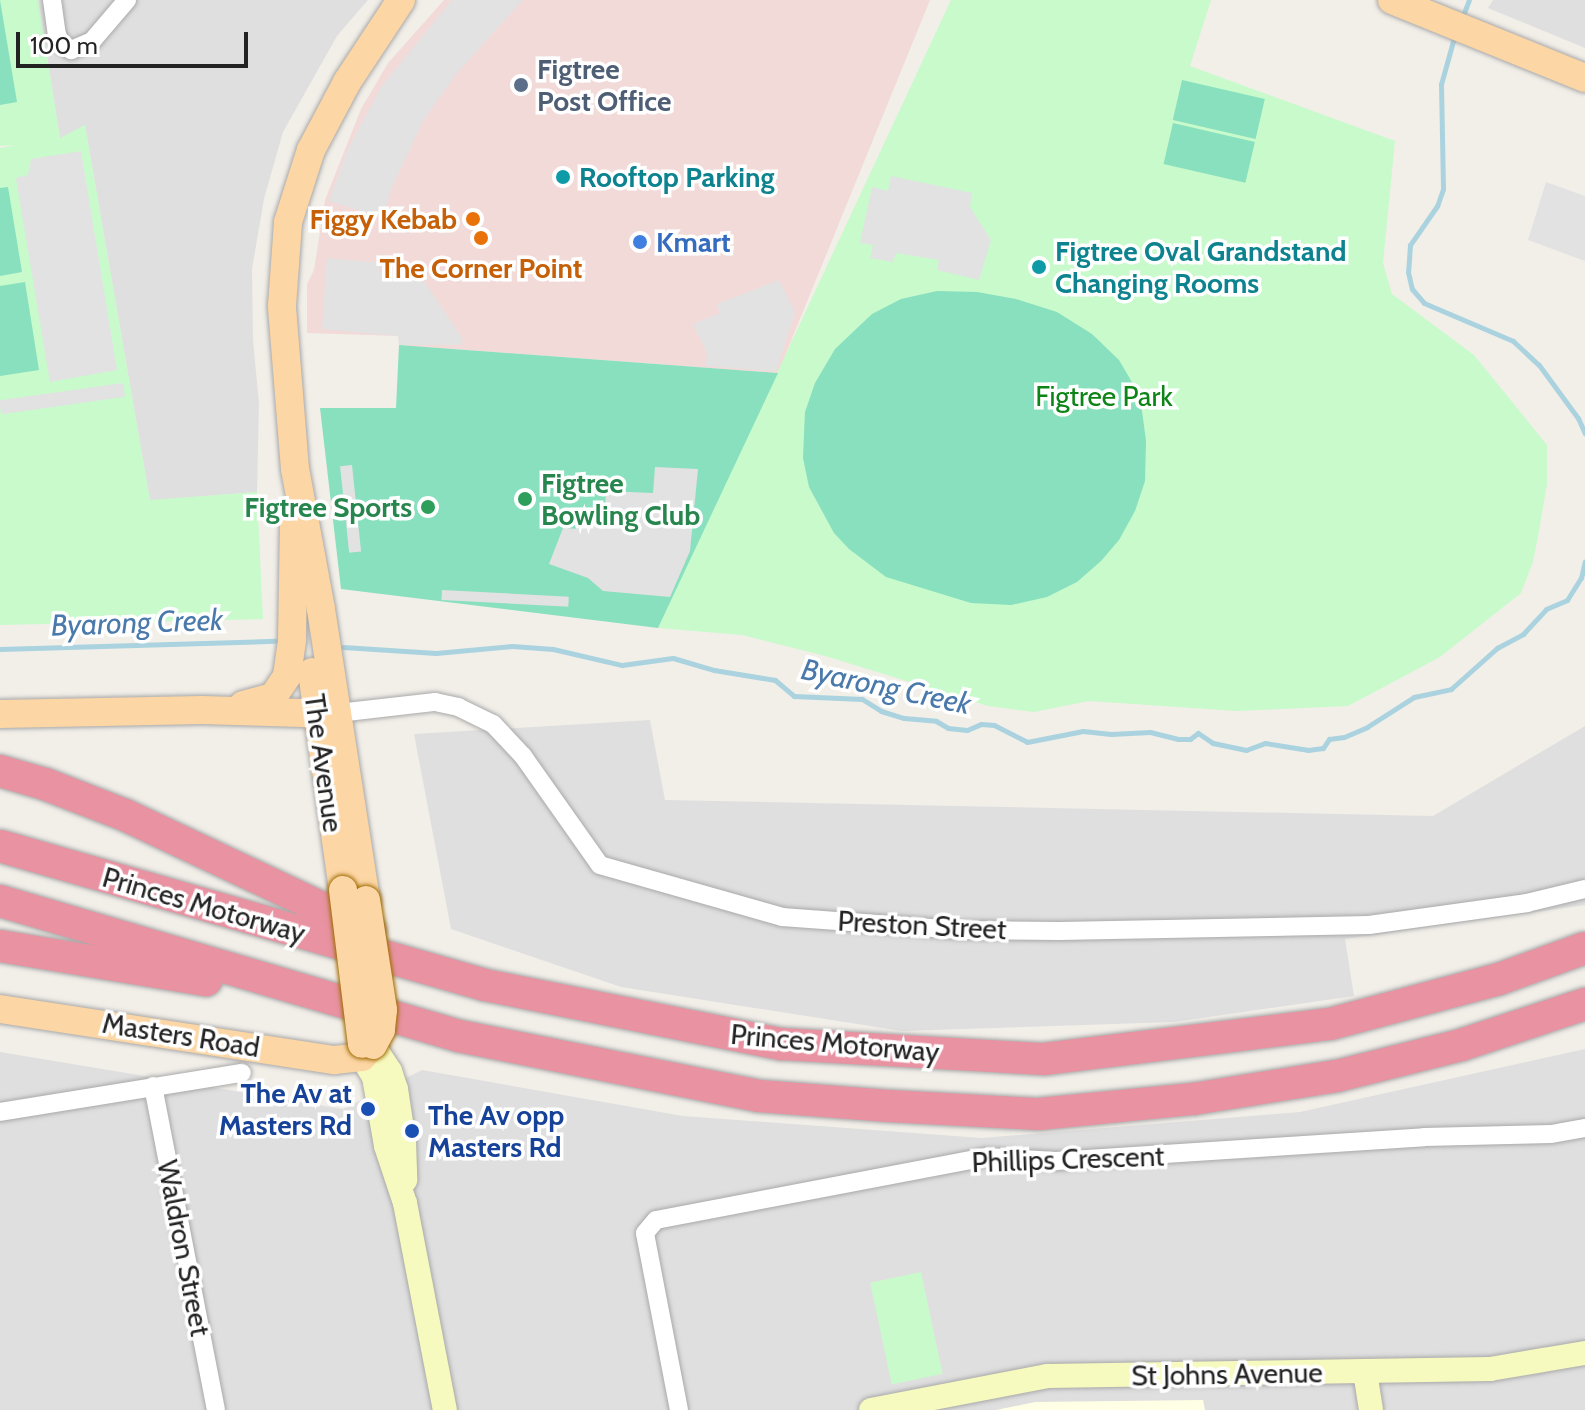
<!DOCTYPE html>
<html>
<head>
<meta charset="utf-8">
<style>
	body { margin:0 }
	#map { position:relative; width:1585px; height:1410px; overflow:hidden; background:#f2efe9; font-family:Cabin,sans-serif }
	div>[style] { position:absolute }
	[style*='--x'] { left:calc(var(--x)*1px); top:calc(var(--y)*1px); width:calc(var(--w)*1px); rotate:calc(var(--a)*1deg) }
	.residential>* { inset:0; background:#e0dfdf }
	.commercial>* { inset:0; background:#f2dad9 }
	.education>* { inset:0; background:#ffffe5 }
	.park>* { inset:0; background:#c8facc; transform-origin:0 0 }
	.pitch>* { inset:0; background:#88e0be; transform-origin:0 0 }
	.parking>* { inset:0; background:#e2e2e2; transform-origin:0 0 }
	.stream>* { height:5px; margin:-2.5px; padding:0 2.5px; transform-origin:2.5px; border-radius:2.5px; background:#aad3df }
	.roads { filter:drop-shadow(0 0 2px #a9a9a9) drop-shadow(0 0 2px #a9a9a9) }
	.street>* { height:18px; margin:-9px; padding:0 9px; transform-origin:9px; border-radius:9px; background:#fff }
	.secondary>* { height:24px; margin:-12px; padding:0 12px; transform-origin:12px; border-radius:12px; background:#f7fabf }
	.primary>* { height:28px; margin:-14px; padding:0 14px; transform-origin:14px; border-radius:14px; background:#fcd6a4 }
	.highway>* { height:32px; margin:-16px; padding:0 16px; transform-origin:16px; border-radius:16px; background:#e892a2 }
	.bridges { filter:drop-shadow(0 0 2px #a06b00) drop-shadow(0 0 2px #a06b00) }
	.primary-bridge>* { height:28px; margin:-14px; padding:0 14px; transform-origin:14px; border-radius:14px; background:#fcd6a4 }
	.dots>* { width:22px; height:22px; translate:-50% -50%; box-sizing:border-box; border:4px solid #fff; border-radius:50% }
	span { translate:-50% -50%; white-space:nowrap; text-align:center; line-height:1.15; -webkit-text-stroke:7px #fff; paint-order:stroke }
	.service-label { font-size:28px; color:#4e5e75; font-weight:700 }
	.left { translate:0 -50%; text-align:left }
	.culture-label { font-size:28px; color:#0d838f; font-weight:700 }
	.food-label { font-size:28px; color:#c56008; font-weight:700 }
	.right { translate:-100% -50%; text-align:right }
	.shop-label { font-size:28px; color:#366cbe; font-weight:700 }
	.park-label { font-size:28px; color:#0c8416 }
	.leisure-label { font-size:28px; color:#27864d; font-weight:700 }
	.street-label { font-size:28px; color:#222 }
	.transit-label { font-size:28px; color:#164399; font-weight:700 }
	.water-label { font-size:30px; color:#4a7aab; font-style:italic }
	.scale { position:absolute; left:16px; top:32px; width:232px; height:36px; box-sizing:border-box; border:4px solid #222; border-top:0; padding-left:10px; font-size:24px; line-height:28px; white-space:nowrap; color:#222; -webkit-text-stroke:6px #fff; paint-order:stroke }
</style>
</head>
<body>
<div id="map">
	<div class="residential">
		<i style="clip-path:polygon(38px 0,368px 0,337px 36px,283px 132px,264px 199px,252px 269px,253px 340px,259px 404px,257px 492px,150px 501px,85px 126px,60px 139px)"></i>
		<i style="clip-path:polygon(1493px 0,1585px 0,1585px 48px,1488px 8px)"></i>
		<i style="clip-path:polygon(650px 720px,665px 800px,1433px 816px,1585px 726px,1585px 905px,1345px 939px,1354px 996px,1174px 1022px,902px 1031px,621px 987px,451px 929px,414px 734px)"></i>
		<i style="clip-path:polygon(1585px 1049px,1585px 1410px,0 1410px,0 1052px,343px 1109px,422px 1070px,683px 1116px,982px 1138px,1300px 1112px)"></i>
	</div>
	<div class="commercial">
		<i style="clip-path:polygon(444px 0,930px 0,778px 373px,399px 345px,398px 336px,307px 333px,307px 284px,314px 270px,325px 200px,361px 109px,388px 63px)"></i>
	</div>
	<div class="education">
		<i style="clip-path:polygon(1203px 1400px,1205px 1410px,996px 1410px,1035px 1402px)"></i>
	</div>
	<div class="park">
		<i style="clip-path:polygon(0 0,38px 0,60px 138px,85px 125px,150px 500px,257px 492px,263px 619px,0 625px,0 148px,16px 145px,0 146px)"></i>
		<i style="clip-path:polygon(951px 0,1211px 0,1190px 66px,1395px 141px,1383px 263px,1392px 294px,1474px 355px,1547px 445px,1547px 484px,1539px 531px,1533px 562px,1521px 593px,1440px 657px,1348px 706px,1236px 711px,1089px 701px,1034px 712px,988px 706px,825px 656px,742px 635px,658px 628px)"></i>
		<i style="left:921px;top:1272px;width:104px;height:52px;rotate:78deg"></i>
	</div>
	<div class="pitch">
		<i style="clip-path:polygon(0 0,17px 102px,0 105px)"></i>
		<i style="left:1182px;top:80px;width:85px;height:41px;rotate:13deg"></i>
		<i style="left:1173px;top:123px;width:84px;height:42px;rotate:13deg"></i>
		<i style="clip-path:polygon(8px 187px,22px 272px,0 276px,0 188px)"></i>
		<i style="clip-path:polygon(25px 282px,39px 370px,0 376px,0 286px)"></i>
		<i style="clip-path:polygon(937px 291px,977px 292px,1016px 299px,1057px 312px,1092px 334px,1119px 360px,1133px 384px,1142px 411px,1146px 441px,1145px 481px,1135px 511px,1119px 540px,1101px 561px,1077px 582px,1047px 597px,1011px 605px,971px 603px,886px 577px,849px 549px,834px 533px,809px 487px,803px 458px,805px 412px,815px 383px,835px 349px,872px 314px,901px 299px)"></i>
		<i style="clip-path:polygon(399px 345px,778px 373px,658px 628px,341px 589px,320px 408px,396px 408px)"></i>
	</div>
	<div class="parking">
		<i style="clip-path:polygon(452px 0,523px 0,456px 74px,423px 121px,391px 189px,383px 218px,329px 201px,347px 151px,381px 87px)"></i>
		<i style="clip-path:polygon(81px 151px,117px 370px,50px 382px,16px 178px,28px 175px,31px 159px)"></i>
		<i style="clip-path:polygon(891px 176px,972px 193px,970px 207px,991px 240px,979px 280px,937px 270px,939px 260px,896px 253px,893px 262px,870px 258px,873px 245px,860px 243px,872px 187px,888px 191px)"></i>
		<i style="clip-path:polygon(1546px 182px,1585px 196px,1585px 261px,1528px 240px)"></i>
		<i style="clip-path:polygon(327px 258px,380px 263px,379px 272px,421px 277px,462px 338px,461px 345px,399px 345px,398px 336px,322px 329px)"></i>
		<i style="clip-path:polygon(779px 280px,795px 312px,776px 371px,706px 366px,707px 353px,693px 324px,720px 313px,717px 304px)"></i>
		<i style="left:123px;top:383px;width:14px;height:125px;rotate:82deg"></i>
		<i style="left:352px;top:465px;width:87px;height:12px;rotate:84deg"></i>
		<i style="clip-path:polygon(655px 467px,698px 469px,690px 551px,670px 597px,603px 591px,588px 578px,549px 564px,563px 528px,582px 529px,605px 508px,606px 491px,653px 493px)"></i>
		<i style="left:442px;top:590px;width:127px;height:10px;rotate:3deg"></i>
	</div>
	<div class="stream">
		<i style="--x:1462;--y:18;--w:19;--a:-69"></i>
		<i style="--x:1455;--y:34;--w:52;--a:105.6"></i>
		<i style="--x:1441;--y:84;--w:105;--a:88.9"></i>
		<i style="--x:1443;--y:189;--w:18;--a:109"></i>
		<i style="--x:1437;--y:206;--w:47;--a:124.7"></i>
		<i style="--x:1410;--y:245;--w:27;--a:94"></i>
		<i style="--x:1408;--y:272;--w:17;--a:77"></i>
		<i style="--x:1412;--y:289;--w:18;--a:49"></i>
		<i style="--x:1424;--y:303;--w:97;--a:23.1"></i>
		<i style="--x:1513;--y:341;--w:35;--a:43"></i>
		<i style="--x:1539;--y:365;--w:66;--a:53.7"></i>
		<i style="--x:1578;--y:418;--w:17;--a:66"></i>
		<i style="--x:343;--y:647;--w:93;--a:3.7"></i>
		<i style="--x:436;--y:653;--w:76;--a:-5.3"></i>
		<i style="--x:512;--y:646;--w:41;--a:4.2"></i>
		<i style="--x:553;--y:649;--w:71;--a:13.1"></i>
		<i style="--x:622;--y:665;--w:51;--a:-7.8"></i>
		<i style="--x:673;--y:658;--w:43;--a:16.3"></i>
		<i style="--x:714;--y:670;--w:62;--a:9.3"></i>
		<i style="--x:775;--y:680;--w:25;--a:40"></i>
		<i style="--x:794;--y:696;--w:68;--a:2.5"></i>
		<i style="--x:862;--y:699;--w:22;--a:32"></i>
		<i style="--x:881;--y:711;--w:24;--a:17"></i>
		<i style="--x:904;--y:718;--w:32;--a:5"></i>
		<i style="--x:936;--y:721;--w:14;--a:30"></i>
		<i style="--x:948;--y:728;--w:19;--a:6"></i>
		<i style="--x:967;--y:730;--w:15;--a:-23"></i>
		<i style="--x:981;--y:724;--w:13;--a:4"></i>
		<i style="--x:994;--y:725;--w:37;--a:27"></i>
		<i style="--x:1027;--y:742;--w:57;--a:-11.1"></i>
		<i style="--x:1083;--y:731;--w:28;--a:6"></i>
		<i style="--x:1111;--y:734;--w:39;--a:-3"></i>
		<i style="--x:1150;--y:732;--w:29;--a:14"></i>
		<i style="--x:1178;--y:739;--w:12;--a:0"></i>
		<i style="--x:1190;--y:739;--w:10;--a:-37"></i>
		<i style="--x:1198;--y:733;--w:18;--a:34"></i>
		<i style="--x:1213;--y:743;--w:34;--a:12"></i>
		<i style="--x:1246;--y:750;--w:20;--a:-20"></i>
		<i style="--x:1265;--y:743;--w:44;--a:9.2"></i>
		<i style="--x:1308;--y:750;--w:15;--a:-8"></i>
		<i style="--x:1323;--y:748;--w:11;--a:-56"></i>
		<i style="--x:1329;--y:739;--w:15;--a:-8"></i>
		<i style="--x:1344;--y:737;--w:25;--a:-23"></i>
		<i style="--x:1367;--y:727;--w:56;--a:-32.6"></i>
		<i style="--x:1414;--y:697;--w:38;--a:-12"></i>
		<i style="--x:1451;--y:689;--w:62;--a:-41.7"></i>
		<i style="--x:1497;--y:648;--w:30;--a:-28"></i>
		<i style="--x:1523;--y:634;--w:34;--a:-47"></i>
		<i style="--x:1546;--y:609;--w:23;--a:-23"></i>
		<i style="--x:1567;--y:600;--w:26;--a:-58"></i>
		<i style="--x:1581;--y:578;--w:17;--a:-77"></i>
		<i style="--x:0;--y:649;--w:275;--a:-1.7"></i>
	</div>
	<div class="roads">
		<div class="street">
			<i style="--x:52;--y:0;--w:35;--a:82"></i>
			<i style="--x:57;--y:35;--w:10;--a:61"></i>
			<i style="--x:62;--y:44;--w:11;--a:34"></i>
			<i style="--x:71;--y:50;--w:23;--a:-23"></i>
			<i style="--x:92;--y:41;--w:54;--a:-49.5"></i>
			<i style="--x:338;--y:713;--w:98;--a:-6.5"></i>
			<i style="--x:435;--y:702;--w:24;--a:12"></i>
			<i style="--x:458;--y:707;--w:39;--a:26"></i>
			<i style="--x:493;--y:724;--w:44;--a:46.8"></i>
			<i style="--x:523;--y:756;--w:133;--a:54.8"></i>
			<i style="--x:600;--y:865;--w:189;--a:15.9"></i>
			<i style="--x:782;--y:917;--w:176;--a:4.2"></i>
			<i style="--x:958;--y:930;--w:101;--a:0.6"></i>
			<i style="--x:1059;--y:931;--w:310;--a:-1.1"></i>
			<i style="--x:1369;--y:925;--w:160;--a:-7.9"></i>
			<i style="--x:1527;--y:903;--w:60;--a:-13.6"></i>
			<i style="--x:153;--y:1086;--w:330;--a:79"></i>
			<i style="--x:0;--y:1112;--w:245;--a:-9.2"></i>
			<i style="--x:679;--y:1410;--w:180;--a:-100.9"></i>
			<i style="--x:645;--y:1233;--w:17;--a:-50"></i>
			<i style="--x:656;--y:1220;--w:337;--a:-10.8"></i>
			<i style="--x:987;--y:1157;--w:69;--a:3.3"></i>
			<i style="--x:1056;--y:1161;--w:369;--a:-3.7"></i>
			<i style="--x:1424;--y:1137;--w:127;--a:-1.4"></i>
			<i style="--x:1551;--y:1134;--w:35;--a:-10"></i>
		</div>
		<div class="secondary">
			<i style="--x:373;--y:1045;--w:31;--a:57"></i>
			<i style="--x:390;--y:1071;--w:19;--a:72"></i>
			<i style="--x:396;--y:1089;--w:54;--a:81.4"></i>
			<i style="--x:404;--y:1142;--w:38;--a:88"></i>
			<i style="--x:362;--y:1057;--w:23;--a:59"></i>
			<i style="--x:374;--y:1077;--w:70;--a:80.1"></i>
			<i style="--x:386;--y:1146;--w:60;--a:71.6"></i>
			<i style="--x:405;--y:1203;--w:211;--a:79.1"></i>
			<i style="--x:1365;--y:1372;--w:38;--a:81"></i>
			<i style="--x:871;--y:1410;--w:179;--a:-10.9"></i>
			<i style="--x:1047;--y:1376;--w:443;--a:-0.9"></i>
			<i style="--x:1490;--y:1369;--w:96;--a:-9.6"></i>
		</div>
		<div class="primary">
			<i style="--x:1392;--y:0;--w:208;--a:22"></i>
			<i style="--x:312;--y:672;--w:220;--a:81.9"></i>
			<i style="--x:243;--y:705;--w:31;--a:-15"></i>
			<i style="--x:273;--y:697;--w:25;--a:-56"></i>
			<i style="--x:287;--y:676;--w:37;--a:-82"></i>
			<i style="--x:292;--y:639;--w:112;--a:-89"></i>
			<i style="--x:0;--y:714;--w:202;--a:-1.1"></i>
			<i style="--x:202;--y:710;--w:133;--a:1.7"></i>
			<i style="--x:366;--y:900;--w:294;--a:-98.8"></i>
			<i style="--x:321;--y:609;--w:142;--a:-100.5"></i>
			<i style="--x:295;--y:469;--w:164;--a:-94.6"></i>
			<i style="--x:282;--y:306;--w:84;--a:-85.9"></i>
			<i style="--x:288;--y:222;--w:76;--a:-72.3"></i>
			<i style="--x:311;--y:150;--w:77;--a:-62.1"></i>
			<i style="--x:347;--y:82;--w:98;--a:-56.6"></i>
			<i style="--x:0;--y:1009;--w:338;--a:8.7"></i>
			<i style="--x:334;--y:1060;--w:28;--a:-6"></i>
			<i style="--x:362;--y:1057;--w:16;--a:-47"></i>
		</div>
		<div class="highway">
			<i style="--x:0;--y:771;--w:47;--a:16.1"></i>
			<i style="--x:45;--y:784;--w:86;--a:21.2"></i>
			<i style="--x:125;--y:815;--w:271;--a:25.3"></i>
			<i style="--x:0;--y:846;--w:505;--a:15.99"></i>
			<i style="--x:485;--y:985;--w:302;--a:11.3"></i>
			<i style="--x:781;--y:1044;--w:263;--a:3.3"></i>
			<i style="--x:1044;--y:1059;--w:288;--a:-7"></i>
			<i style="--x:1330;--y:1024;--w:175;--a:-14.9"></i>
			<i style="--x:1499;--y:979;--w:91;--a:-19.8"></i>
			<i style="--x:0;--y:901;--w:478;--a:16.4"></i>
			<i style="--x:459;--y:1036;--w:306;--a:11.3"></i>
			<i style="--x:759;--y:1096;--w:130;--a:4.4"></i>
			<i style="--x:889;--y:1106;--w:150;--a:3.1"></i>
			<i style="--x:1039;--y:1114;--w:155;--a:-5.6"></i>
			<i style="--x:1193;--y:1099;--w:146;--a:-9.1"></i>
			<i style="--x:1337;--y:1076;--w:128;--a:-14"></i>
			<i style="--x:1461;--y:1045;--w:131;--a:-18.3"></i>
			<i style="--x:0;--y:946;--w:209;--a:9.4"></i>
		</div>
	</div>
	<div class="bridges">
		<div class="primary-bridge">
			<i style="--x:343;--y:890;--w:155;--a:83"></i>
			<i style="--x:366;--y:900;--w:111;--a:81.2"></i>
			<i style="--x:383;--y:1010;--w:20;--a:96"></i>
			<i style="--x:381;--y:1030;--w:17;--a:118"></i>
		</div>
	</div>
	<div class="dots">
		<i style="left:521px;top:85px;background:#5c6f8a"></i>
		<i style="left:563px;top:177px;background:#0f9aa8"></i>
		<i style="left:473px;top:219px;background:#e8710a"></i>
		<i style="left:481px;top:238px;background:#e8710a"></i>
		<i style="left:640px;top:242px;background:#3f7fe0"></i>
		<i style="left:1039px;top:267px;background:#0f9aa8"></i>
		<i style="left:525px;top:499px;background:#2e9e5b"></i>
		<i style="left:428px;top:507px;background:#2e9e5b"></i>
		<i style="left:368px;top:1109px;background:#1a4fb4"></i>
		<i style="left:412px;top:1131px;background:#1a4fb4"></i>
	</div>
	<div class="service-label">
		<span class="left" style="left:537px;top:85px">Figtree<br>Post Office</span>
	</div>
	<div class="culture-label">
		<span class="left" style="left:579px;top:177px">Rooftop Parking</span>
		<span class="left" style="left:1055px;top:267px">Figtree Oval Grandstand<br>Changing Rooms</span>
	</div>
	<div class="food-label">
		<span class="right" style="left:457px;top:219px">Figgy Kebab</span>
		<span style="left:481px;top:268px">The Corner Point</span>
	</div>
	<div class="shop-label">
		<span class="left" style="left:656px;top:242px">Kmart</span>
	</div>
	<div class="park-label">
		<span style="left:1104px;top:396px">Figtree Park</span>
	</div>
	<div class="leisure-label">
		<span class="left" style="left:541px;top:499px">Figtree<br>Bowling Club</span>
		<span class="right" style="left:412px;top:507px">Figtree Sports</span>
	</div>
	<div class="street-label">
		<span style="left:324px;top:763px;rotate:82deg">The Avenue</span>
		<span style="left:204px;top:905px;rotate:16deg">Princes Motorway</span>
		<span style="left:922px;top:925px;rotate:3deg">Preston Street</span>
		<span style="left:181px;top:1035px;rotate:9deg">Masters Road</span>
		<span style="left:835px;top:1043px;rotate:5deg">Princes Motorway</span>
		<span style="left:1068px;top:1159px;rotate:-2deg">Phillips Crescent</span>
		<span style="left:184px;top:1248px;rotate:79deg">Waldron Street</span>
		<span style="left:1227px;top:1374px;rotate:-1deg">St Johns Avenue</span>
	</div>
	<div class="transit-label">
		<span class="right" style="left:352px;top:1109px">The Av at<br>Masters Rd</span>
		<span class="left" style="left:428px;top:1131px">The Av opp<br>Masters Rd</span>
	</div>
	<div class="water-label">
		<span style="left:137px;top:623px;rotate:-2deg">Byarong Creek</span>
		<span style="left:886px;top:687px;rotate:12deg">Byarong Creek</span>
	</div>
	<div class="scale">100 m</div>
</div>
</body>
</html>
